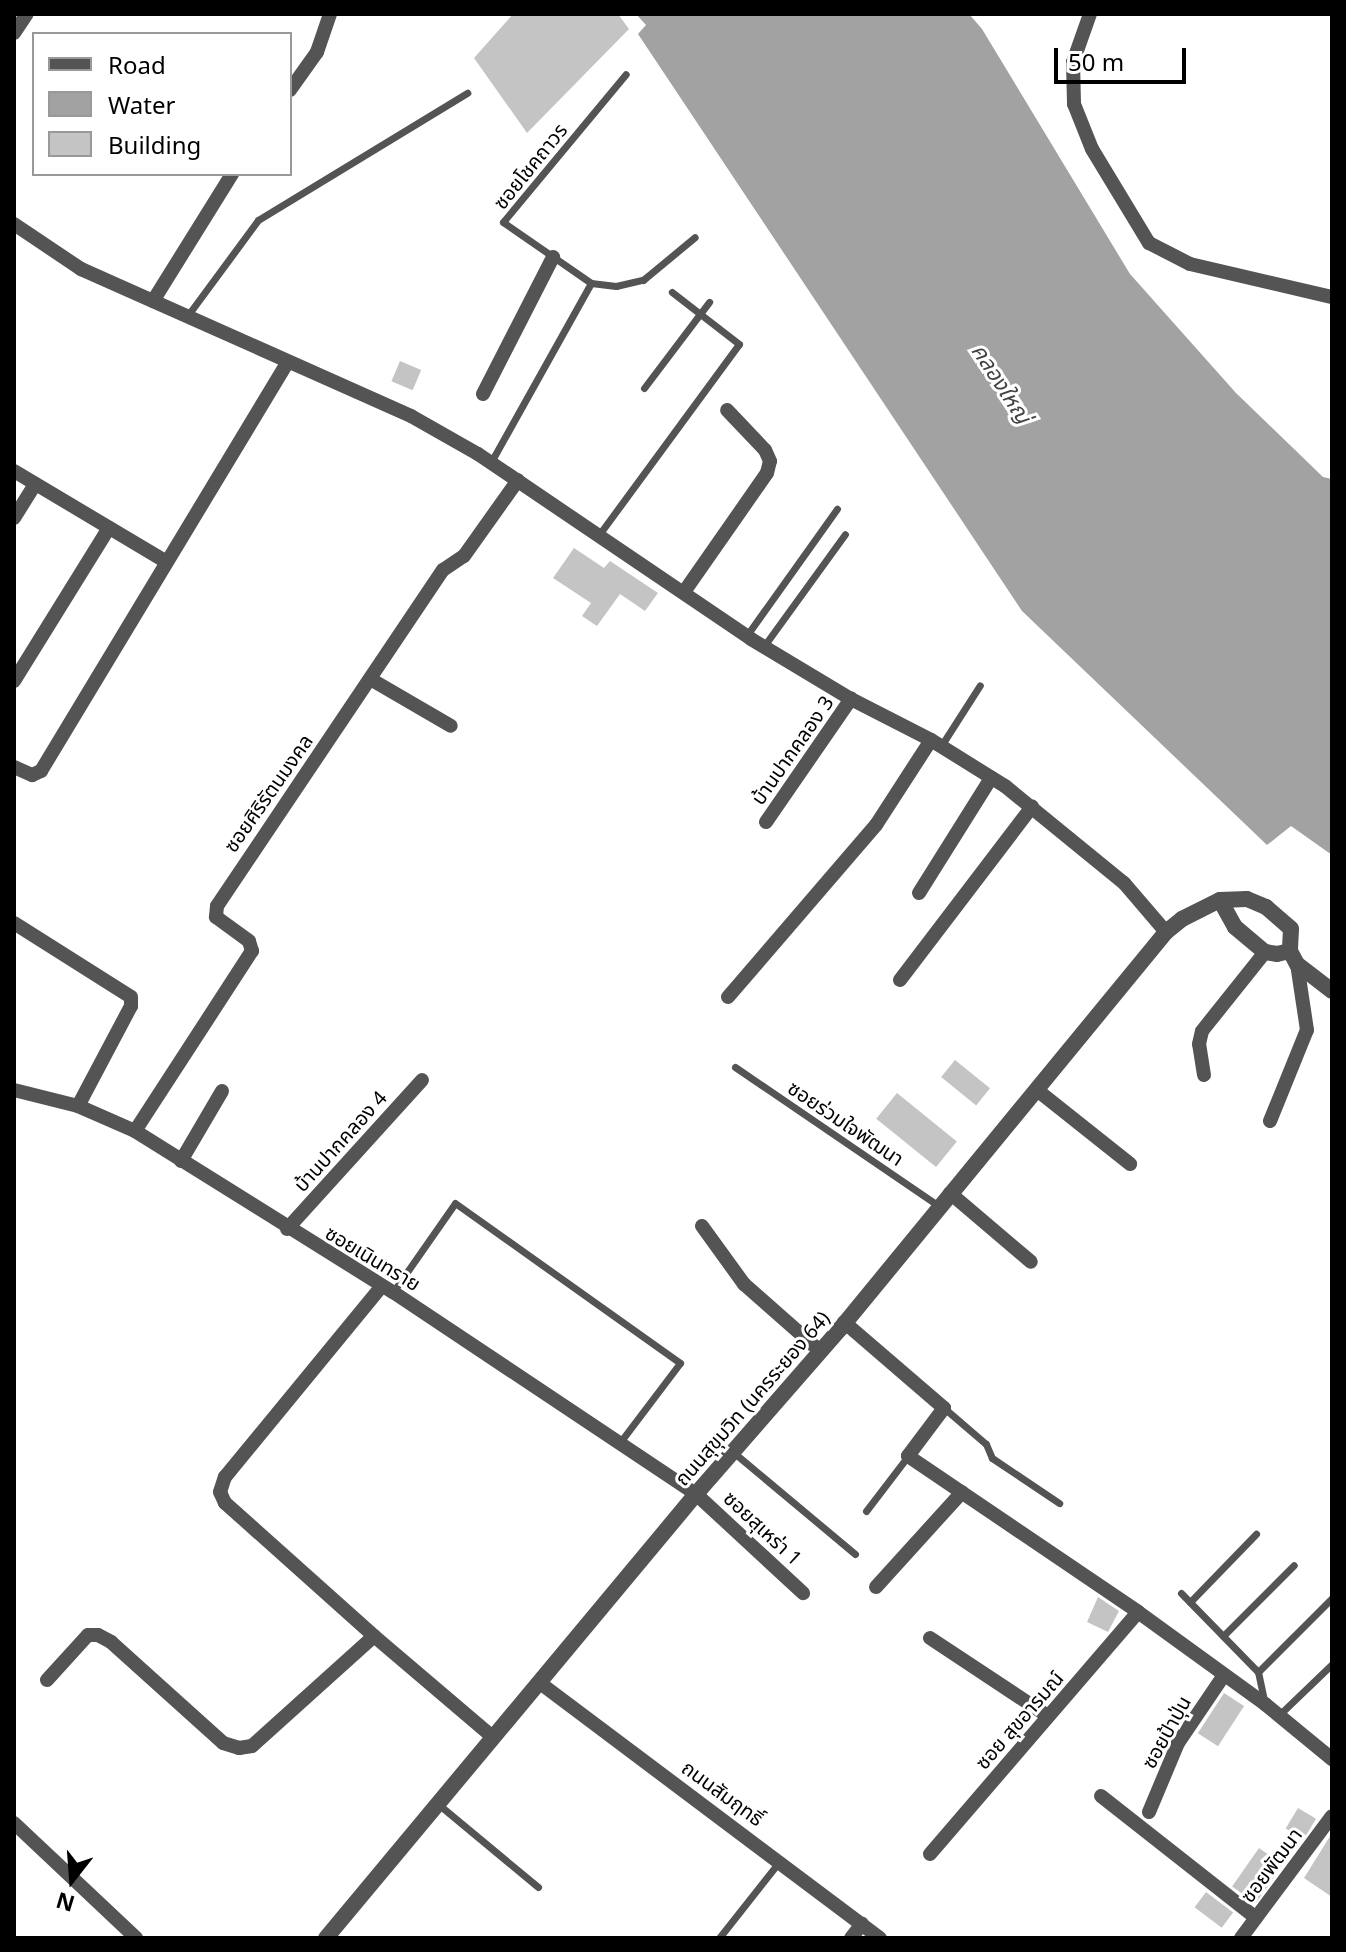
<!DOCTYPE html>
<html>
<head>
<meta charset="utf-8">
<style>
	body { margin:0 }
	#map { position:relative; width:1346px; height:1952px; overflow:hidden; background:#fff; font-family:"Noto Sans","Noto Sans Thai",sans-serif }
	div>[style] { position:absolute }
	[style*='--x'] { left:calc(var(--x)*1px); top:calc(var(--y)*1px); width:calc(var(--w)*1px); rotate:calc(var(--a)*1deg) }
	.water>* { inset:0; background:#a2a2a2 }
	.building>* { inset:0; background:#c4c4c4; transform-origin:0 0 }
	.service>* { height:7px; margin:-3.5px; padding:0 3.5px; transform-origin:3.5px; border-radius:3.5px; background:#545454 }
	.minor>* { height:14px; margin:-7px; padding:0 7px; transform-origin:7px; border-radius:7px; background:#545454 }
	.tertiary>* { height:16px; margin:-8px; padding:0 8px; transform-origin:8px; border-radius:8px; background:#545454 }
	span { translate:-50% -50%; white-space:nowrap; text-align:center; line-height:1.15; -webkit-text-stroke:6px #fff; paint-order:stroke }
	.street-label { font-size:20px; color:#000 }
	.water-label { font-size:22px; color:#434343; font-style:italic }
	.frame { position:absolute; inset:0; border:16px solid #000; pointer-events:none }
	.legend { position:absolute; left:32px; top:32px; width:260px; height:144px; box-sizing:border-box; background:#fff; border:2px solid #999; margin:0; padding:10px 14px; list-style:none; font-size:24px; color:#000 }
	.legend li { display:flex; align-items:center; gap:16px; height:40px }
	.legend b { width:40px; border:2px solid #999 }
	.north { position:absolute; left:32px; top:1840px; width:80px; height:80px; -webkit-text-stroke:6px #fff; paint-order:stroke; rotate:197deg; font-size:22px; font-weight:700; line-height:32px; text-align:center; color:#000 }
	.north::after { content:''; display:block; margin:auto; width:28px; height:36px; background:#000; clip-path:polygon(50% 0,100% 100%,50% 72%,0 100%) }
	.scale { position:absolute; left:1054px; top:48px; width:132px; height:36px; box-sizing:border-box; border:4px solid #000; border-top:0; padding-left:10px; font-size:24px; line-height:28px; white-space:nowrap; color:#000; -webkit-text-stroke:6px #fff; paint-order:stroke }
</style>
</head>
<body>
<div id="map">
	<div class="water">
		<i style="clip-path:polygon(636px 14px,969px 14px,982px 29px,1130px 274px,1236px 393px,1323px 477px,1332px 479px,1332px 855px,1291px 826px,1267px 845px,1022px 611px,638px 34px,646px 25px)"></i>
	</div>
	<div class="building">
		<i style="clip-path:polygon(513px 14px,618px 14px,629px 29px,527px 133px,474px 58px)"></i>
		<i style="left:400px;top:361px;width:23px;height:22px;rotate:23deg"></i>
		<i style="clip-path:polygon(574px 548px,604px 568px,610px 561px,658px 593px,645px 611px,620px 594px,597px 626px,582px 616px,591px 603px,553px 578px)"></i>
		<i style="left:955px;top:1060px;width:45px;height:22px;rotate:39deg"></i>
		<i style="left:897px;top:1093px;width:77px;height:33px;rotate:39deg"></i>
		<i style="clip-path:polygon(1098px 1597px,1119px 1611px,1108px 1632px,1087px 1622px)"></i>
		<i style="left:1224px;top:1693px;width:24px;height:48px;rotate:33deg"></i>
		<i style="left:1298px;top:1808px;width:21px;height:24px;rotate:31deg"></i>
		<i style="clip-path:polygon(1332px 1833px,1332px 1897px,1304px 1878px)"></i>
		<i style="left:1259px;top:1848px;width:29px;height:47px;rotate:35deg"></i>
		<i style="left:1206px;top:1892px;width:34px;height:19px;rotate:37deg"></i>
	</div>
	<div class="service">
		<i style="--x:591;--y:283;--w:25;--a:7"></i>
		<i style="--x:616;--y:286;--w:28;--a:-13"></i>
		<i style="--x:643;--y:280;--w:67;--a:-39.6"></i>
		<i style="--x:188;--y:315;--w:118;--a:-53.6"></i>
		<i style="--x:258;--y:220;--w:245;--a:-31.3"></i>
		<i style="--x:644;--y:388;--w:108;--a:-52.9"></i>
		<i style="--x:491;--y:462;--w:205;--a:-60.8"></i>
		<i style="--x:591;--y:283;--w:107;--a:-145.3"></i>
		<i style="--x:503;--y:222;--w:192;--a:-50.3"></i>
		<i style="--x:598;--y:536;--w:238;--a:-53.7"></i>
		<i style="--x:739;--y:344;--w:85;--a:-142.2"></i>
		<i style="--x:747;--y:635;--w:155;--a:-54.5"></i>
		<i style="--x:764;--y:646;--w:138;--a:-54.1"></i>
		<i style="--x:941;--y:746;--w:72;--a:-57.4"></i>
		<i style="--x:735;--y:1067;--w:247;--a:34.3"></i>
		<i style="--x:393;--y:1292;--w:108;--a:-55.1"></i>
		<i style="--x:455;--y:1203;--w:276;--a:35.4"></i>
		<i style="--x:680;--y:1363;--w:98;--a:127.1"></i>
		<i style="--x:944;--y:1408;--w:55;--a:40.6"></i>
		<i style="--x:986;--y:1444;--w:15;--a:67"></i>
		<i style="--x:992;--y:1458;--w:81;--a:33.9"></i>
		<i style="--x:733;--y:1452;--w:159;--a:39.9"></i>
		<i style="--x:866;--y:1511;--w:69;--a:-52.6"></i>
		<i style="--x:1181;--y:1593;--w:110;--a:45.7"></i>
		<i style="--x:1190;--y:1602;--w:95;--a:-45.9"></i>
		<i style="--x:1223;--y:1636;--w:100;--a:-45"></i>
		<i style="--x:1264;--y:1700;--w:29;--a:-102"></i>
		<i style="--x:1258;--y:1672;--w:105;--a:-45"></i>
		<i style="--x:1279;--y:1715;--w:74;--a:-43.9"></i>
		<i style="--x:438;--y:1804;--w:130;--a:39.7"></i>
		<i style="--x:719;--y:1938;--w:97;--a:-51.7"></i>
	</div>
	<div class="minor">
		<i style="--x:1090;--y:14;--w:51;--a:109.5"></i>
		<i style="--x:1073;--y:62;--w:42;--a:88.6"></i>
		<i style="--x:1074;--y:104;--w:48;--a:68.2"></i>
		<i style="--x:1092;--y:149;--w:110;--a:58.8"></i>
		<i style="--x:1149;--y:243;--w:46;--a:27.1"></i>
		<i style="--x:1190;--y:264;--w:146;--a:13.1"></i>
		<i style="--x:14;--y:33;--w:23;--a:-56"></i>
		<i style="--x:290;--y:90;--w:47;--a:-54.6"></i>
		<i style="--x:317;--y:52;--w:40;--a:-71.1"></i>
		<i style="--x:14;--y:224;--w:81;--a:33.9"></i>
		<i style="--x:81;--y:269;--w:361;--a:24"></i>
		<i style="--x:411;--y:416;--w:77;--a:29.6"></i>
		<i style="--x:478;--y:454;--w:330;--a:34.1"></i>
		<i style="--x:751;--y:639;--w:117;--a:31"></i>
		<i style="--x:851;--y:699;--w:90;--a:27.1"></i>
		<i style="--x:931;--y:740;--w:87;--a:31.9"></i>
		<i style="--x:1005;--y:786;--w:154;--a:39.2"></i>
		<i style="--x:1124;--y:883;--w:65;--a:49.4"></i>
		<i style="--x:153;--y:301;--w:150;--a:-58.1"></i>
		<i style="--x:483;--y:394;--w:154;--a:-62.9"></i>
		<i style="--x:14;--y:471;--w:176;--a:30.8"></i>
		<i style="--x:14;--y:518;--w:40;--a:-58"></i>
		<i style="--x:684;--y:592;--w:145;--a:-55.1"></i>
		<i style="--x:767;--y:473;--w:12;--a:-76"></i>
		<i style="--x:770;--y:461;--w:12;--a:-114"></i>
		<i style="--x:765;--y:450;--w:55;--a:-133.5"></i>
		<i style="--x:372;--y:680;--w:91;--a:30.2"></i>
		<i style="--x:14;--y:681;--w:180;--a:-58.2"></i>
		<i style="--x:14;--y:767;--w:20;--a:24"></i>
		<i style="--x:32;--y:775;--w:10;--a:-24"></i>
		<i style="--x:41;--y:771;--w:476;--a:-58.9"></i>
		<i style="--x:766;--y:822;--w:150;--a:-55.4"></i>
		<i style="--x:919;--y:893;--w:136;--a:-57.9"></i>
		<i style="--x:14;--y:923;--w:138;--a:32.3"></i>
		<i style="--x:131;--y:997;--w:9;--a:90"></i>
		<i style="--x:131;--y:1006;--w:113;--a:117.9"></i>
		<i style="--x:900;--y:980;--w:218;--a:-52.7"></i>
		<i style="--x:728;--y:997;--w:227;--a:-49.3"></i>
		<i style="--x:876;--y:825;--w:101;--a:-57.1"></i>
		<i style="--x:1204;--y:1075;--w:31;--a:-99"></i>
		<i style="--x:1199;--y:1044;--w:13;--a:-77"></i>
		<i style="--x:1202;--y:1031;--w:101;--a:-51.4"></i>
		<i style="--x:14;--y:1090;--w:66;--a:14"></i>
		<i style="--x:78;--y:1106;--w:62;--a:23.7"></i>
		<i style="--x:135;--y:1131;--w:304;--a:32"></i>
		<i style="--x:393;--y:1292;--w:364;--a:33.7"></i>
		<i style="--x:696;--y:1494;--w:146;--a:42.8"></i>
		<i style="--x:1037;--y:1090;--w:119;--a:38.5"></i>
		<i style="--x:1270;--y:1121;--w:98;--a:-67.9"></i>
		<i style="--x:1307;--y:1030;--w:67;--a:-98.6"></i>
		<i style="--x:135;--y:1131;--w:215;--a:-57"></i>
		<i style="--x:252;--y:951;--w:10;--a:-107"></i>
		<i style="--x:249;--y:941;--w:41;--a:-144"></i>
		<i style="--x:216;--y:917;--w:11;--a:-85"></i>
		<i style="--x:217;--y:906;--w:405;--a:-56.1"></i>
		<i style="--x:443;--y:570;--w:25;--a:-34"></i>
		<i style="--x:464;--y:556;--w:93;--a:-54.6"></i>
		<i style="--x:181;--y:1161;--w:81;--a:-59.6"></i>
		<i style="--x:950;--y:1193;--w:106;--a:40.4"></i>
		<i style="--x:702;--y:1226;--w:72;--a:54.1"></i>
		<i style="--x:744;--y:1284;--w:101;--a:41.4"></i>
		<i style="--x:287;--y:1229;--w:201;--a:-47.8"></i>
		<i style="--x:844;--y:1322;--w:132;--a:40.7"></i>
		<i style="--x:944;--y:1408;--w:60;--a:126.9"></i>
		<i style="--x:908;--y:1456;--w:278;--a:34.1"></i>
		<i style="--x:1138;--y:1612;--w:157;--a:35.9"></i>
		<i style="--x:1265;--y:1704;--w:87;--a:39.4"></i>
		<i style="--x:876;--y:1587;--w:128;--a:-47.8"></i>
		<i style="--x:374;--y:1636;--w:200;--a:-138.2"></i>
		<i style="--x:225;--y:1503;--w:12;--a:-114"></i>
		<i style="--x:220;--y:1492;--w:16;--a:-72"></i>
		<i style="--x:225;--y:1477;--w:247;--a:-50.6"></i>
		<i style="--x:930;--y:1638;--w:141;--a:33.5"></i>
		<i style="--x:47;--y:1680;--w:61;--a:-47.7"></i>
		<i style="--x:88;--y:1635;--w:10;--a:0"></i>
		<i style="--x:98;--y:1635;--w:15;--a:28"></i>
		<i style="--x:111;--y:1642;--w:151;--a:42"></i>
		<i style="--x:223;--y:1743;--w:17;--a:17"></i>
		<i style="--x:239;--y:1748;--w:13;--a:-9"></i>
		<i style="--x:252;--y:1746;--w:164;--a:-42"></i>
		<i style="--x:374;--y:1636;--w:157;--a:40.4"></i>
		<i style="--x:540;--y:1683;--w:425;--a:36.9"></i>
		<i style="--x:1101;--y:1796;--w:197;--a:38.2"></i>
		<i style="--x:1149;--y:1812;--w:75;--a:-67.2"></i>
		<i style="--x:1178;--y:1743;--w:82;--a:-55.9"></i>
		<i style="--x:14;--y:1823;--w:168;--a:43.3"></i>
		<i style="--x:930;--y:1854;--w:319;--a:-49.3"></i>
		<i style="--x:851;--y:1938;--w:18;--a:-52"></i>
		<i style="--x:1241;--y:1938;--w:152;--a:-53.3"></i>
	</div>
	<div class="tertiary">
		<i style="--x:1220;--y:900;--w:31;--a:61"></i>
		<i style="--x:1235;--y:927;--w:39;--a:40"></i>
		<i style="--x:1265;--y:952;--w:12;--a:9"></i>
		<i style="--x:1277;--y:954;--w:13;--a:-13"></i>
		<i style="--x:326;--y:1938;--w:578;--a:-50.19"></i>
		<i style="--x:696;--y:1494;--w:219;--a:-48.9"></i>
		<i style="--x:840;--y:1329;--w:514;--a:-50.61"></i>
		<i style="--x:1166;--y:932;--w:21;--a:-39"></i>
		<i style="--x:1182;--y:919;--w:42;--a:-26.6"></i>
		<i style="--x:1220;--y:900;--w:27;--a:-2"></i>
		<i style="--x:1247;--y:899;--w:21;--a:23"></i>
		<i style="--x:1266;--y:907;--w:33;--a:41"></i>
		<i style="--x:1291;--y:929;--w:22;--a:93"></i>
		<i style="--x:1290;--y:951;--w:15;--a:62"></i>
		<i style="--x:1297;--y:964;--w:44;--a:37.6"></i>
	</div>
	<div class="street-label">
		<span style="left:530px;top:166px;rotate:-51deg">ซอยโชคถาวร</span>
		<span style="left:792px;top:750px;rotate:-55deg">บ้านปากคลอง 3</span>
		<span style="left:268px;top:793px;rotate:-55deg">ซอยศิริรัตนมงคล</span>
		<span style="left:846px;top:1123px;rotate:34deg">ซอยร่วมใจพัฒนา</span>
		<span style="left:340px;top:1141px;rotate:-48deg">บ้านปากคลอง 4</span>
		<span style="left:373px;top:1258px;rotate:31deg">ซอยเนินทราย</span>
		<span style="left:752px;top:1398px;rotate:-49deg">ถนนสุขุมวิท (นครระยอง 64)</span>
		<span style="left:763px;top:1528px;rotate:43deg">ซอยสุเหร่า 1</span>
		<span style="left:1019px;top:1720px;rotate:-49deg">ซอย สุขอารมณ์</span>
		<span style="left:1166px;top:1732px;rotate:-61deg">ซอยป้าปุ่น</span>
		<span style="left:723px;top:1793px;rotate:36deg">ถนนสัมฤทธิ์</span>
		<span style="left:1271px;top:1865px;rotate:-53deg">ซอยพัฒนา</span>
	</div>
	<div class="water-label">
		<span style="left:1002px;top:383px;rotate:57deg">คลองใหญ่</span>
	</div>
	<div class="frame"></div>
	<ul class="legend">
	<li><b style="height:10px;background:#545454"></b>Road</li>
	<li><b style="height:22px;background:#a2a2a2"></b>Water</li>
	<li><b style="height:22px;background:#c4c4c4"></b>Building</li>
	</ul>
	<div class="north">N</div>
	<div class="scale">50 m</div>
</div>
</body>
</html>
